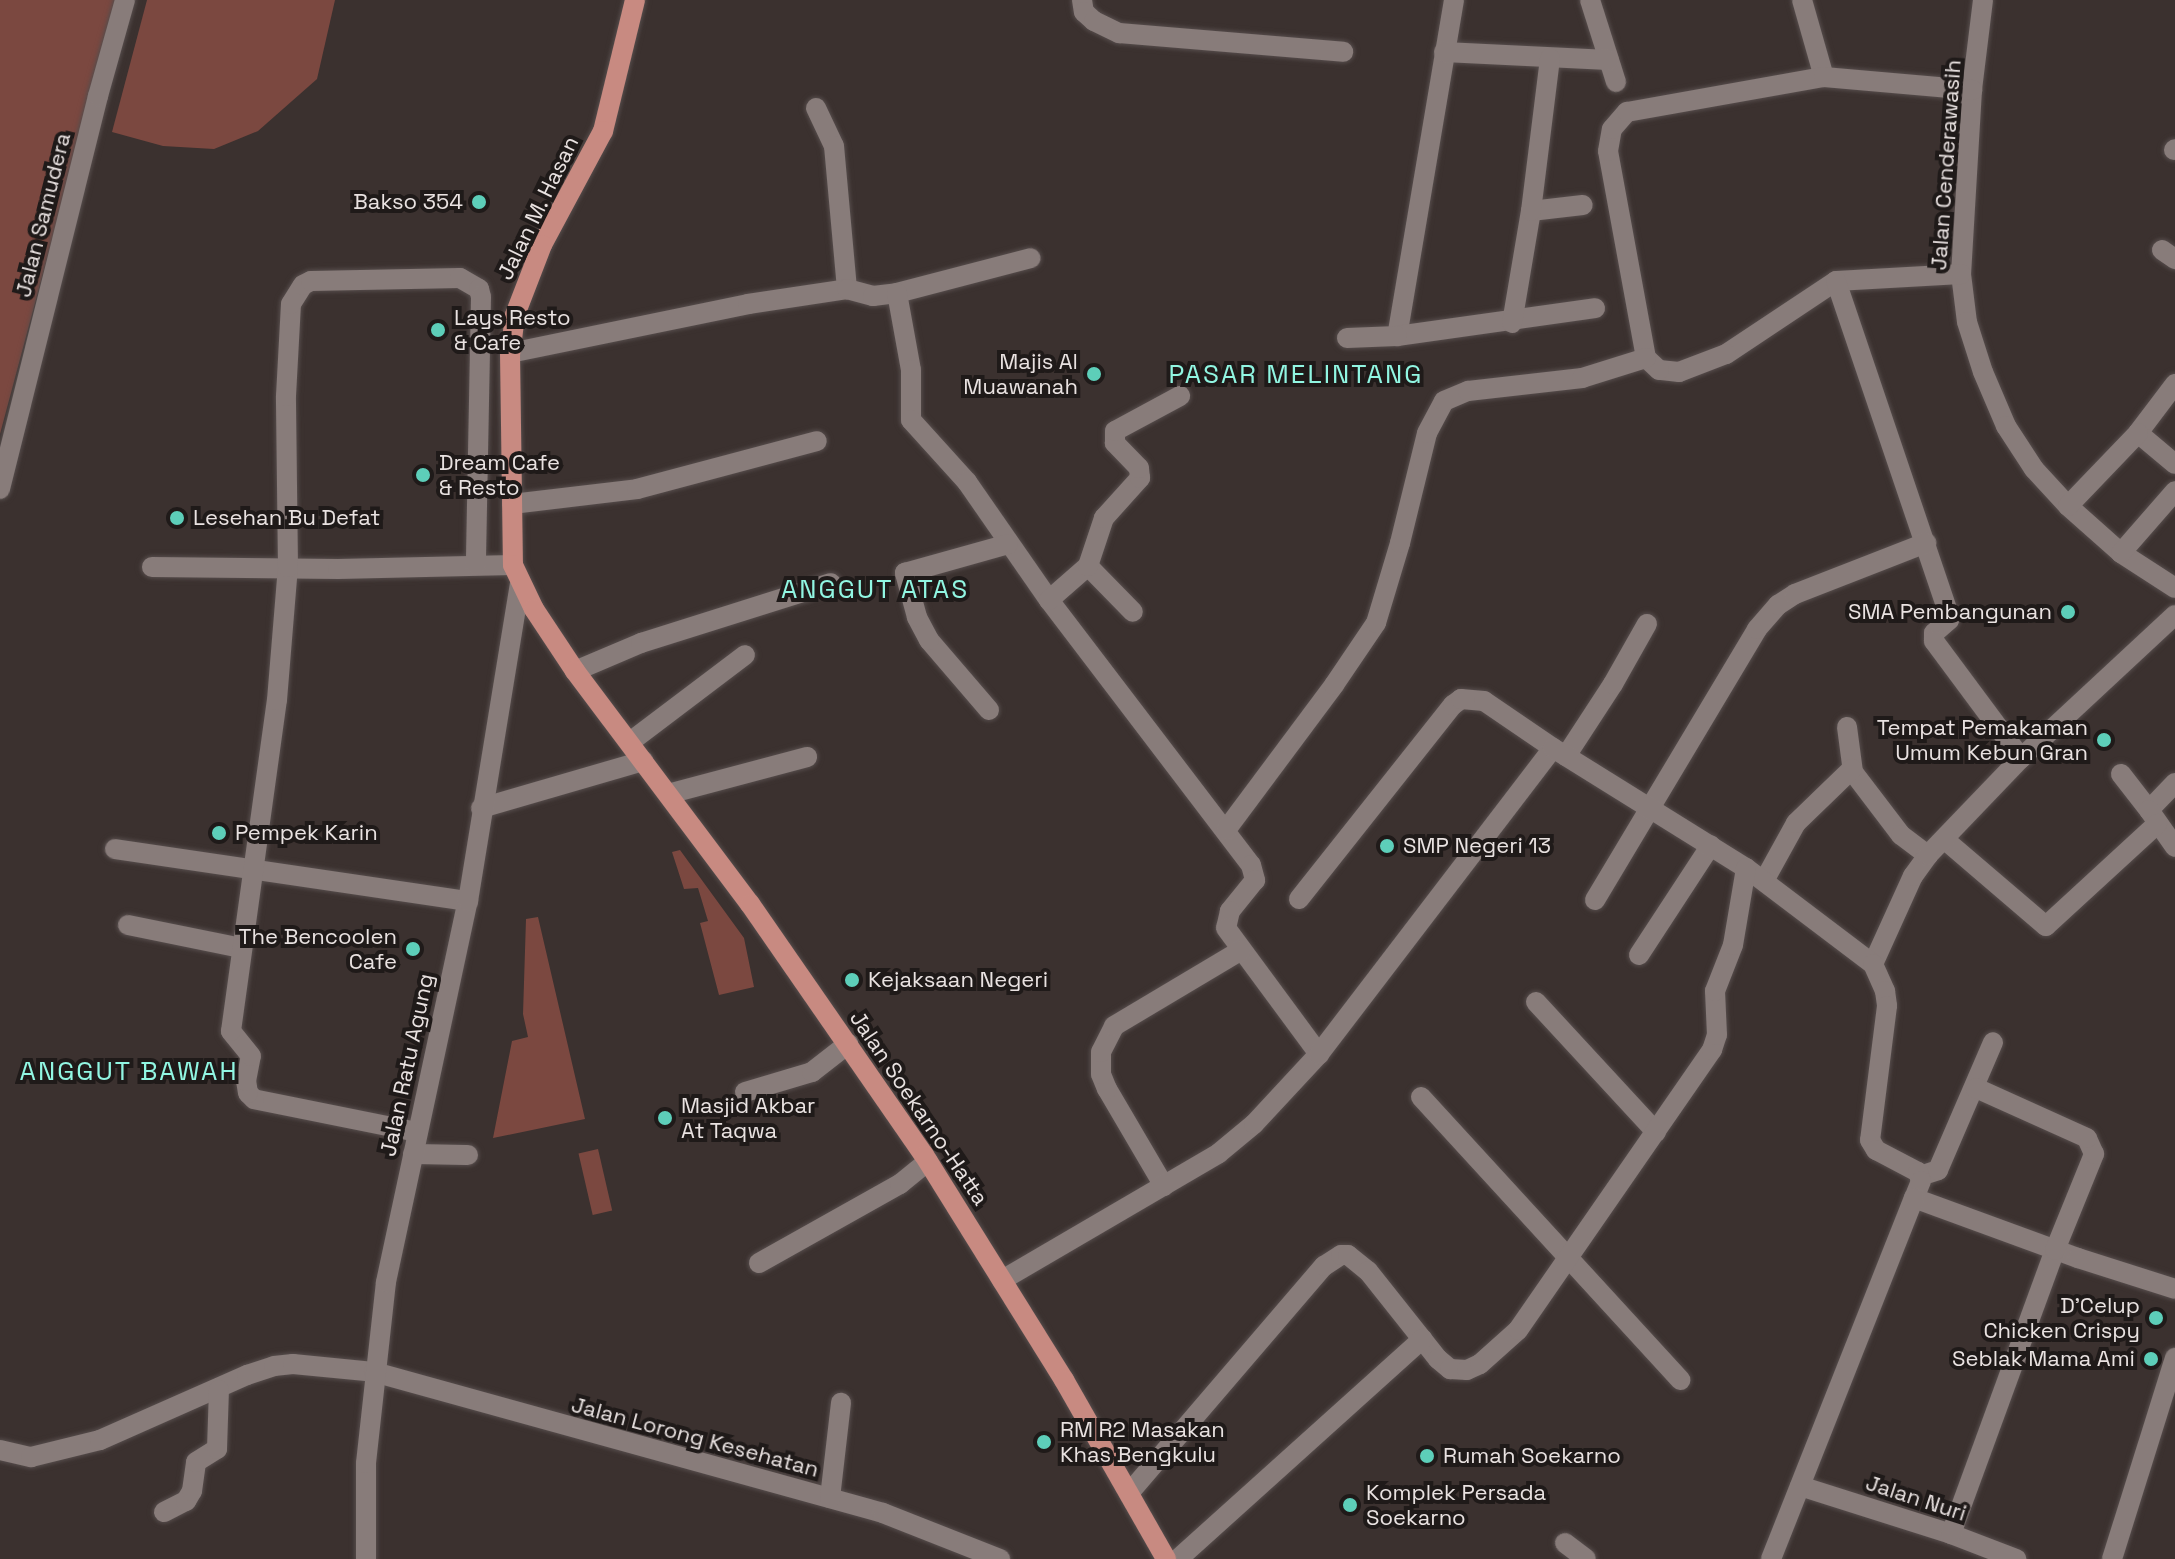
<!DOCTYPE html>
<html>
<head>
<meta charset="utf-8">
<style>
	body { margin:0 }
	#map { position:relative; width:2175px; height:1559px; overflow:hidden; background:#3b312f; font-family:"Space Grotesk",sans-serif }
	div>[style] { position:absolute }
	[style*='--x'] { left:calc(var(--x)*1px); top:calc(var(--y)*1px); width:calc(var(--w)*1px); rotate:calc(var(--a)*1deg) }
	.green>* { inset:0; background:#7b4840; transform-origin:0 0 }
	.roads { filter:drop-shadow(0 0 2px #564d4c) drop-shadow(0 0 2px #564d4c) }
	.minor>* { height:20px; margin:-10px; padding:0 10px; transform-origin:10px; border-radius:10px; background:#887c7a }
	.major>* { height:20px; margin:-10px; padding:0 10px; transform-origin:10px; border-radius:10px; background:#c88a81 }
	.dots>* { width:22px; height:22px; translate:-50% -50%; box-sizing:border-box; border:4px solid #1f1a19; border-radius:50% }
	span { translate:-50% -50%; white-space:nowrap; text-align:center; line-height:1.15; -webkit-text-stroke:8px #1f1a19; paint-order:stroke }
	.street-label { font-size:22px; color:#e9e2e1 }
	.poi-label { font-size:22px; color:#e9e2e1 }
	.right { translate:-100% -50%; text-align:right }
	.left { translate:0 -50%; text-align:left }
	.quarter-label { font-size:26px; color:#91f6e2; letter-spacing:2px }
</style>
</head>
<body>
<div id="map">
	<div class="green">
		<i style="clip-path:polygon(0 0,116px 0,0 434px)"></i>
		<i style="clip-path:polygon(147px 0,335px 0,317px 79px,258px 131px,214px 149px,163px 146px,112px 132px)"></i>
		<i style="clip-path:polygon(680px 850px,744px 938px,754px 987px,719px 995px,700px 923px,708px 921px,698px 888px,684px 889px,672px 852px)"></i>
		<i style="clip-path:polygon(538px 917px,585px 1119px,493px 1138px,512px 1041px,528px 1037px,523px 1014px,526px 919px)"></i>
		<i style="left:598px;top:1149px;width:63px;height:20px;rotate:77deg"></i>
	</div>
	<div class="roads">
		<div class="minor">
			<i style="--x:1082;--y:0;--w:12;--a:81"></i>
			<i style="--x:1084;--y:12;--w:13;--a:42"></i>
			<i style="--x:1094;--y:21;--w:28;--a:26"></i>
			<i style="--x:1119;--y:33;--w:225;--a:4.8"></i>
			<i style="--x:1454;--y:0;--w:341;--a:99.6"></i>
			<i style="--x:1397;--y:336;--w:200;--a:-8"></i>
			<i style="--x:1590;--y:0;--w:86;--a:72.4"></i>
			<i style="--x:1802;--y:0;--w:80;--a:74.1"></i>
			<i style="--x:1983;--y:0;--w:91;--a:97"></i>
			<i style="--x:1972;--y:90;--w:184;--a:93.4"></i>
			<i style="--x:1961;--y:274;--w:48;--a:82.9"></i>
			<i style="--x:1967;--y:322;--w:52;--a:72.3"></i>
			<i style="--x:1983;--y:372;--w:59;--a:66.9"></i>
			<i style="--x:2006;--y:426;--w:51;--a:56.9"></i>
			<i style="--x:2034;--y:469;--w:50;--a:47.4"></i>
			<i style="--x:2068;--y:506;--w:71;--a:41.6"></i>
			<i style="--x:2121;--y:553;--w:64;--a:32.9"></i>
			<i style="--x:1444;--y:52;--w:165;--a:2.8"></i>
			<i style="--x:816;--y:108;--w:42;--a:64.7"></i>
			<i style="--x:834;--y:146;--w:144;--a:84.8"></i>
			<i style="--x:2174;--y:150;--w:1;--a:-45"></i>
			<i style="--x:1531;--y:211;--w:52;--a:-6.6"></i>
			<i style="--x:2162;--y:250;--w:16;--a:35"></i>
			<i style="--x:1961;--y:274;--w:125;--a:176.8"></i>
			<i style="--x:1836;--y:281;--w:132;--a:146.4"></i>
			<i style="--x:1726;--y:354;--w:50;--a:159"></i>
			<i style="--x:1679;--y:372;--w:20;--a:-174"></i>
			<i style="--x:1659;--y:370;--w:18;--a:-137"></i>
			<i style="--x:1646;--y:358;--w:210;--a:-100.4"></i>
			<i style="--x:1608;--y:151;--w:22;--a:-80"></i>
			<i style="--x:1612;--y:129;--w:23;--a:-49"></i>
			<i style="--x:1627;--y:112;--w:200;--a:-10.1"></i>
			<i style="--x:1824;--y:77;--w:149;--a:5"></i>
			<i style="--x:1836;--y:281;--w:348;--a:71.3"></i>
			<i style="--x:1948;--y:611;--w:9;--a:84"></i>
			<i style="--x:1949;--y:620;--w:20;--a:139"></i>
			<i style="--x:1934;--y:633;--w:8;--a:90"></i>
			<i style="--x:1934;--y:641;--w:146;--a:53.4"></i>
			<i style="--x:897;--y:293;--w:138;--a:-14.6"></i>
			<i style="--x:1512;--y:323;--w:114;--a:-80.4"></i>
			<i style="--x:1531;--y:211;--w:154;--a:-82.9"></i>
			<i style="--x:1347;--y:338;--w:50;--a:-2.3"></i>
			<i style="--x:510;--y:353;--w:243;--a:-11.6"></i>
			<i style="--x:748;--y:304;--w:100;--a:-8.6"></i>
			<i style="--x:847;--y:289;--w:27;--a:15"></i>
			<i style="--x:873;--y:296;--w:24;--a:-7"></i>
			<i style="--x:897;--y:293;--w:78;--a:79.7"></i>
			<i style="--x:911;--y:370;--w:50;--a:90"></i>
			<i style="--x:911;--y:420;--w:84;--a:47.9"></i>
			<i style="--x:967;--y:482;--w:144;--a:55.2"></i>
			<i style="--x:1049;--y:600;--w:333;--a:52.7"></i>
			<i style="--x:1251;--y:865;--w:16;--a:75"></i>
			<i style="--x:1255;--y:880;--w:40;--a:129"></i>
			<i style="--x:1230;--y:911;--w:17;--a:103"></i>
			<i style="--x:1226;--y:928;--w:157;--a:53.6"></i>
			<i style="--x:2175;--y:384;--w:61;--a:127.1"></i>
			<i style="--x:2138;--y:433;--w:48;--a:40"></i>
			<i style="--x:0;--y:489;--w:405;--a:-76"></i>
			<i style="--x:98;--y:96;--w:100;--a:-74.3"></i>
			<i style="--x:512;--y:504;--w:126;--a:-6.8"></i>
			<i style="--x:637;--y:489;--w:186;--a:-14.9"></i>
			<i style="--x:2068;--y:506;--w:101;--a:-46.2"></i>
			<i style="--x:2121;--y:553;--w:82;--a:-48.9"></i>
			<i style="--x:1088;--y:566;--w:64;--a:45.6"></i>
			<i style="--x:152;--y:567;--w:186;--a:0.6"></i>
			<i style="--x:338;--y:569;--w:175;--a:-1.3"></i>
			<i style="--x:1049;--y:600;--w:52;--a:-41.1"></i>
			<i style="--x:1088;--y:566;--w:51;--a:-71.6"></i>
			<i style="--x:1104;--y:518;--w:54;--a:-48"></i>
			<i style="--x:1140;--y:478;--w:10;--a:-96"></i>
			<i style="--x:1139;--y:468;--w:35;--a:-134"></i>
			<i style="--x:1115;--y:443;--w:12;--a:-90"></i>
			<i style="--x:1115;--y:431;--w:74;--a:-28.3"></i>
			<i style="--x:575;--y:671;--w:72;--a:-23"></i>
			<i style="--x:641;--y:643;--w:199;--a:-17.5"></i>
			<i style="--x:989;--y:710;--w:92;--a:-130.6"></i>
			<i style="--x:929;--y:640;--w:26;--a:-118"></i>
			<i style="--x:917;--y:617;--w:46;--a:-105.3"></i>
			<i style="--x:905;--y:573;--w:107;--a:-15.7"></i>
			<i style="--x:1847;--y:727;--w:45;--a:82.4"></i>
			<i style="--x:1853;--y:772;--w:79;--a:52.7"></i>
			<i style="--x:1901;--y:835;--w:34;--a:37"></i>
			<i style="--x:630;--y:742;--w:144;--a:-37.1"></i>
			<i style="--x:1566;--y:756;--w:86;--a:-56.9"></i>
			<i style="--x:1613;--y:684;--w:69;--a:-60.5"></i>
			<i style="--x:2121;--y:774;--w:46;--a:52.1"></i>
			<i style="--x:2175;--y:783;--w:37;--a:134"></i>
			<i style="--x:2149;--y:810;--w:45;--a:54.9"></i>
			<i style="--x:668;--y:794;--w:144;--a:-14.9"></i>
			<i style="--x:481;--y:808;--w:169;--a:-16.2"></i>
			<i style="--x:1226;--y:830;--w:181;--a:-53.3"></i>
			<i style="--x:1334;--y:685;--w:75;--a:-55.9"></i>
			<i style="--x:1376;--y:623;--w:84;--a:-73.3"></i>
			<i style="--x:1400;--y:543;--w:113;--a:-76.2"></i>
			<i style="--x:1427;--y:433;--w:36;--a:-62"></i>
			<i style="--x:1444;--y:401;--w:26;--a:-23"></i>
			<i style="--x:1468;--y:391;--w:115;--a:-6.5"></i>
			<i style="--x:1582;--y:378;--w:67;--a:-17.4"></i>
			<i style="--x:1944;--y:839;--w:134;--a:40.5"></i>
			<i style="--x:2046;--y:926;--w:151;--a:-42.6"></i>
			<i style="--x:115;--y:849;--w:357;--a:8.4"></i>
			<i style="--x:1764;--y:881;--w:66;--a:-61.1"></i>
			<i style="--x:1796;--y:823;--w:78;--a:-44"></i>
			<i style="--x:1299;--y:899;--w:248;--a:-51.6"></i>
			<i style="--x:1453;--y:705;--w:10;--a:-37"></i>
			<i style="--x:1461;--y:699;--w:23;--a:5"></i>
			<i style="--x:1484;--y:701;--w:83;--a:34.3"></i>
			<i style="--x:1595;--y:900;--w:316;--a:-59.1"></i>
			<i style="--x:1757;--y:629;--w:32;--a:-49"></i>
			<i style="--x:1778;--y:605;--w:20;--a:-33"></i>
			<i style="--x:1795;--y:594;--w:141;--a:-21.3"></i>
			<i style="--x:128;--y:925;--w:115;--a:11.5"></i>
			<i style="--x:1639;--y:955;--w:131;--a:-56.8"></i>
			<i style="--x:1873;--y:964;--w:97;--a:-65.6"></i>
			<i style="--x:1913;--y:876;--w:26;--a:-54"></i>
			<i style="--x:1928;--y:855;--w:134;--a:-46.2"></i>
			<i style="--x:2021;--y:758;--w:210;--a:-42.9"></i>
			<i style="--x:1536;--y:1002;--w:177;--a:47.3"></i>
			<i style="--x:745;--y:1092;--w:70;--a:-16.6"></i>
			<i style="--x:812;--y:1072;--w:46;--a:-37.9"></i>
			<i style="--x:1421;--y:1097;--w:384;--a:47.5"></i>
			<i style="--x:417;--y:1132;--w:166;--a:-168.6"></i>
			<i style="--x:254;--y:1099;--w:8;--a:-135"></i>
			<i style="--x:248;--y:1093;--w:12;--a:-99"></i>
			<i style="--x:246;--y:1081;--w:25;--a:-79"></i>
			<i style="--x:251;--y:1056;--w:32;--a:-129"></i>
			<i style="--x:231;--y:1031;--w:334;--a:-82.1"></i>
			<i style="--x:277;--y:700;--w:133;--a:-85.3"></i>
			<i style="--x:288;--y:567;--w:171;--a:-90.7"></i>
			<i style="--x:286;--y:396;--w:92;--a:-86.9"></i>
			<i style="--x:291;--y:304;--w:22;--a:-58"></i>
			<i style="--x:303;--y:285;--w:9;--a:-27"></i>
			<i style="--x:311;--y:281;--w:149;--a:-1.2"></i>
			<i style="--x:460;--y:278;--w:22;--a:30"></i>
			<i style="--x:479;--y:289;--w:8;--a:76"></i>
			<i style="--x:481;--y:297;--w:268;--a:91.1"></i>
			<i style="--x:413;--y:1154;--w:55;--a:1"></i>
			<i style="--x:1920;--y:1176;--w:19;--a:-18"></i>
			<i style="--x:1938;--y:1170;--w:139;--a:-66.7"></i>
			<i style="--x:1164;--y:1186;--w:113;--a:-120.4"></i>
			<i style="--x:1107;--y:1089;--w:16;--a:-112"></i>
			<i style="--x:1101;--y:1074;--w:22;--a:-90"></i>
			<i style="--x:1101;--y:1052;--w:29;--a:-63"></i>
			<i style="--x:1114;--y:1026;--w:147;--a:-30.8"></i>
			<i style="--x:759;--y:1263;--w:162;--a:-29.3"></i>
			<i style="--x:900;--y:1184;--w:36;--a:-39"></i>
			<i style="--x:1002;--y:1280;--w:251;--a:-30.3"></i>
			<i style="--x:1219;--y:1153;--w:45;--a:-39.6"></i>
			<i style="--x:1254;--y:1124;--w:96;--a:-47.1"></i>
			<i style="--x:1319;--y:1054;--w:385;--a:-52.6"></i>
			<i style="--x:1553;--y:748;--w:227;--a:31.9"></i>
			<i style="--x:1746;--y:868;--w:159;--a:37.1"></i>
			<i style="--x:1873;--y:964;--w:30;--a:66"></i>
			<i style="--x:1885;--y:991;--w:15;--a:82"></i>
			<i style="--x:1887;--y:1006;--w:135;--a:97.2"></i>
			<i style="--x:1870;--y:1140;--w:12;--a:59"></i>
			<i style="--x:1876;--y:1150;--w:47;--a:27.6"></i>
			<i style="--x:1918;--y:1172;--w:9;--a:72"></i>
			<i style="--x:1921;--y:1181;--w:18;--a:112"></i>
			<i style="--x:1914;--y:1198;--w:175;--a:20.1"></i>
			<i style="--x:2078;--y:1258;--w:102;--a:17.7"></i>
			<i style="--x:0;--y:1450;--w:32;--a:13"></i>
			<i style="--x:31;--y:1457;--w:71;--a:-13.8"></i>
			<i style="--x:100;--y:1440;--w:161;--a:-23.9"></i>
			<i style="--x:247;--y:1375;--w:28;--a:-18"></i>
			<i style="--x:274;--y:1366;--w:19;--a:-6"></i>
			<i style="--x:293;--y:1364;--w:81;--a:5.6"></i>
			<i style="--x:374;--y:1372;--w:528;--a:15.48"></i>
			<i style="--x:883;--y:1513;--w:126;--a:21.5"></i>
			<i style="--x:1800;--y:1486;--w:158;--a:17.6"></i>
			<i style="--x:1951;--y:1534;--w:70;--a:21"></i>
			<i style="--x:1130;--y:1492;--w:298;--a:-49.4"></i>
			<i style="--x:1324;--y:1266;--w:20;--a:-33"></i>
			<i style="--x:1341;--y:1255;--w:7;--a:0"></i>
			<i style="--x:1348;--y:1255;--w:26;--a:39"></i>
			<i style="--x:1368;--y:1271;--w:112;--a:51.5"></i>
			<i style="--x:1438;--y:1359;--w:16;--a:40"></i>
			<i style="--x:1450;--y:1369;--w:17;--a:3"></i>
			<i style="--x:1467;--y:1370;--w:14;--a:-25"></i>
			<i style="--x:1480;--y:1364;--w:51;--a:-41.8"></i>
			<i style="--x:1518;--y:1330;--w:341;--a:-55.3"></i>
			<i style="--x:1712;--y:1050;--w:16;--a:-72"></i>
			<i style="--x:1717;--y:1035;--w:44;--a:-92.6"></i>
			<i style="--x:1715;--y:991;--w:49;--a:-68.6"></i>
			<i style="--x:1733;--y:945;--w:78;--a:-80.4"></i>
			<i style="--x:830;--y:1498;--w:96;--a:-83.4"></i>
			<i style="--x:164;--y:1512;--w:25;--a:-27"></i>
			<i style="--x:186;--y:1501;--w:12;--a:-59"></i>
			<i style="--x:192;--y:1491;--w:29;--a:-82"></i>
			<i style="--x:196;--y:1462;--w:25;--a:-32"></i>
			<i style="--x:217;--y:1449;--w:59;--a:-88.1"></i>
			<i style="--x:1951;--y:1534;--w:302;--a:-69.9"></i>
			<i style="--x:2055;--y:1250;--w:104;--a:-67.9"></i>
			<i style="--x:2094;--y:1154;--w:17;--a:-114"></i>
			<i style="--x:2087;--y:1138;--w:122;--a:-155.8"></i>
			<i style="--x:1565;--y:1543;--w:26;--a:37"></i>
			<i style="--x:366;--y:1559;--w:96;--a:-90"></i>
			<i style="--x:366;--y:1463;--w:182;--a:-83.7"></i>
			<i style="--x:386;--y:1282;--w:390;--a:-77.9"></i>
			<i style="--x:468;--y:901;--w:321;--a:-80.7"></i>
			<i style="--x:1178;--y:1559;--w:329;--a:-42"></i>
			<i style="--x:1771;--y:1559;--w:388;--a:-68.4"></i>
			<i style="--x:2112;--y:1559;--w:211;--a:-72.6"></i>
		</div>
		<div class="major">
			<i style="--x:635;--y:0;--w:135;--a:103.7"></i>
			<i style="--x:603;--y:131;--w:129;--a:118.2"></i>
			<i style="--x:542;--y:245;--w:75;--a:111.1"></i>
			<i style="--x:515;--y:315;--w:38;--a:97"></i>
			<i style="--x:510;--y:353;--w:212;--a:89.2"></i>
			<i style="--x:513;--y:565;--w:49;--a:64.5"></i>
			<i style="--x:534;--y:609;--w:74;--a:56.5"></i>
			<i style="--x:575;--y:671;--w:291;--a:53.1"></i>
			<i style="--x:750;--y:904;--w:305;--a:55.3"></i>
			<i style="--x:924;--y:1155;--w:265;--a:58.1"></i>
			<i style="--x:1064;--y:1380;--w:206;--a:60.3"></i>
		</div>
	</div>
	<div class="dots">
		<i style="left:479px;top:202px;background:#5dceb9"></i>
		<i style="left:438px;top:330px;background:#5dceb9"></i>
		<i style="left:1094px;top:374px;background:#5dceb9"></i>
		<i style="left:423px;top:475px;background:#5dceb9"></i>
		<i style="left:177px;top:518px;background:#5dceb9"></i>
		<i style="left:2068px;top:612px;background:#5dceb9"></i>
		<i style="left:2104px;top:740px;background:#5dceb9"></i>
		<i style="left:219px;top:833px;background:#5dceb9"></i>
		<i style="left:1387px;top:846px;background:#5dceb9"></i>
		<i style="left:413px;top:949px;background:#5dceb9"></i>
		<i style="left:852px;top:980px;background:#5dceb9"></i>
		<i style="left:665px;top:1118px;background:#5dceb9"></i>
		<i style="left:2156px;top:1318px;background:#5dceb9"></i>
		<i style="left:2151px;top:1359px;background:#5dceb9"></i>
		<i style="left:1044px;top:1442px;background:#5dceb9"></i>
		<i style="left:1427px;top:1456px;background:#5dceb9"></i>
		<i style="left:1350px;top:1505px;background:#5dceb9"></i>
	</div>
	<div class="street-label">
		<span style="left:1946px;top:165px;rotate:-86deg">Jalan Cenderawasih</span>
		<span style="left:538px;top:208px;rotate:-64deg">Jalan M. Hasan</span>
		<span style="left:43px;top:215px;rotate:-76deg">Jalan Samudera</span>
		<span style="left:407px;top:1065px;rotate:-78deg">Jalan Ratu Agung</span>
		<span style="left:919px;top:1108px;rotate:56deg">Jalan Soekarno-Hatta</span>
		<span style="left:695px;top:1437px;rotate:15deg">Jalan Lorong Kesehatan</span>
		<span style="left:1916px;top:1498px;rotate:18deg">Jalan Nuri</span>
	</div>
	<div class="poi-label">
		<span class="right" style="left:463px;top:202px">Bakso 354</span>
		<span class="left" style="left:454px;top:330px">Lays Resto<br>&amp; Cafe</span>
		<span class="right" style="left:1078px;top:374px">Majis Al<br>Muawanah</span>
		<span class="left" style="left:439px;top:475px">Dream Cafe<br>&amp; Resto</span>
		<span class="left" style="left:193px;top:518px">Lesehan Bu Defat</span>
		<span class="right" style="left:2052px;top:612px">SMA Pembangunan</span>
		<span class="right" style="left:2088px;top:740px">Tempat Pemakaman<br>Umum Kebun Gran</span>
		<span class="left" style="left:235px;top:833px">Pempek Karin</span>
		<span class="left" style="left:1403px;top:846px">SMP Negeri 13</span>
		<span class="right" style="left:397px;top:949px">The Bencoolen<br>Cafe</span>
		<span class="left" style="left:868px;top:980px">Kejaksaan Negeri</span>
		<span class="left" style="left:681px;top:1118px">Masjid Akbar<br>At Taqwa</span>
		<span class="right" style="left:2140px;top:1318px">D'Celup<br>Chicken Crispy</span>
		<span class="right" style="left:2135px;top:1359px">Seblak Mama Ami</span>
		<span class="left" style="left:1060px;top:1442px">RM R2 Masakan<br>Khas Bengkulu</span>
		<span class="left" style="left:1443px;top:1456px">Rumah Soekarno</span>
		<span class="left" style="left:1366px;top:1505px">Komplek Persada<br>Soekarno</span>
	</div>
	<div class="quarter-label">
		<span style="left:1296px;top:375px">PASAR MELINTANG</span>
		<span style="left:875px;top:590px">ANGGUT ATAS</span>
		<span style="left:129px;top:1072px">ANGGUT BAWAH</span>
	</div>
</div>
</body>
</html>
